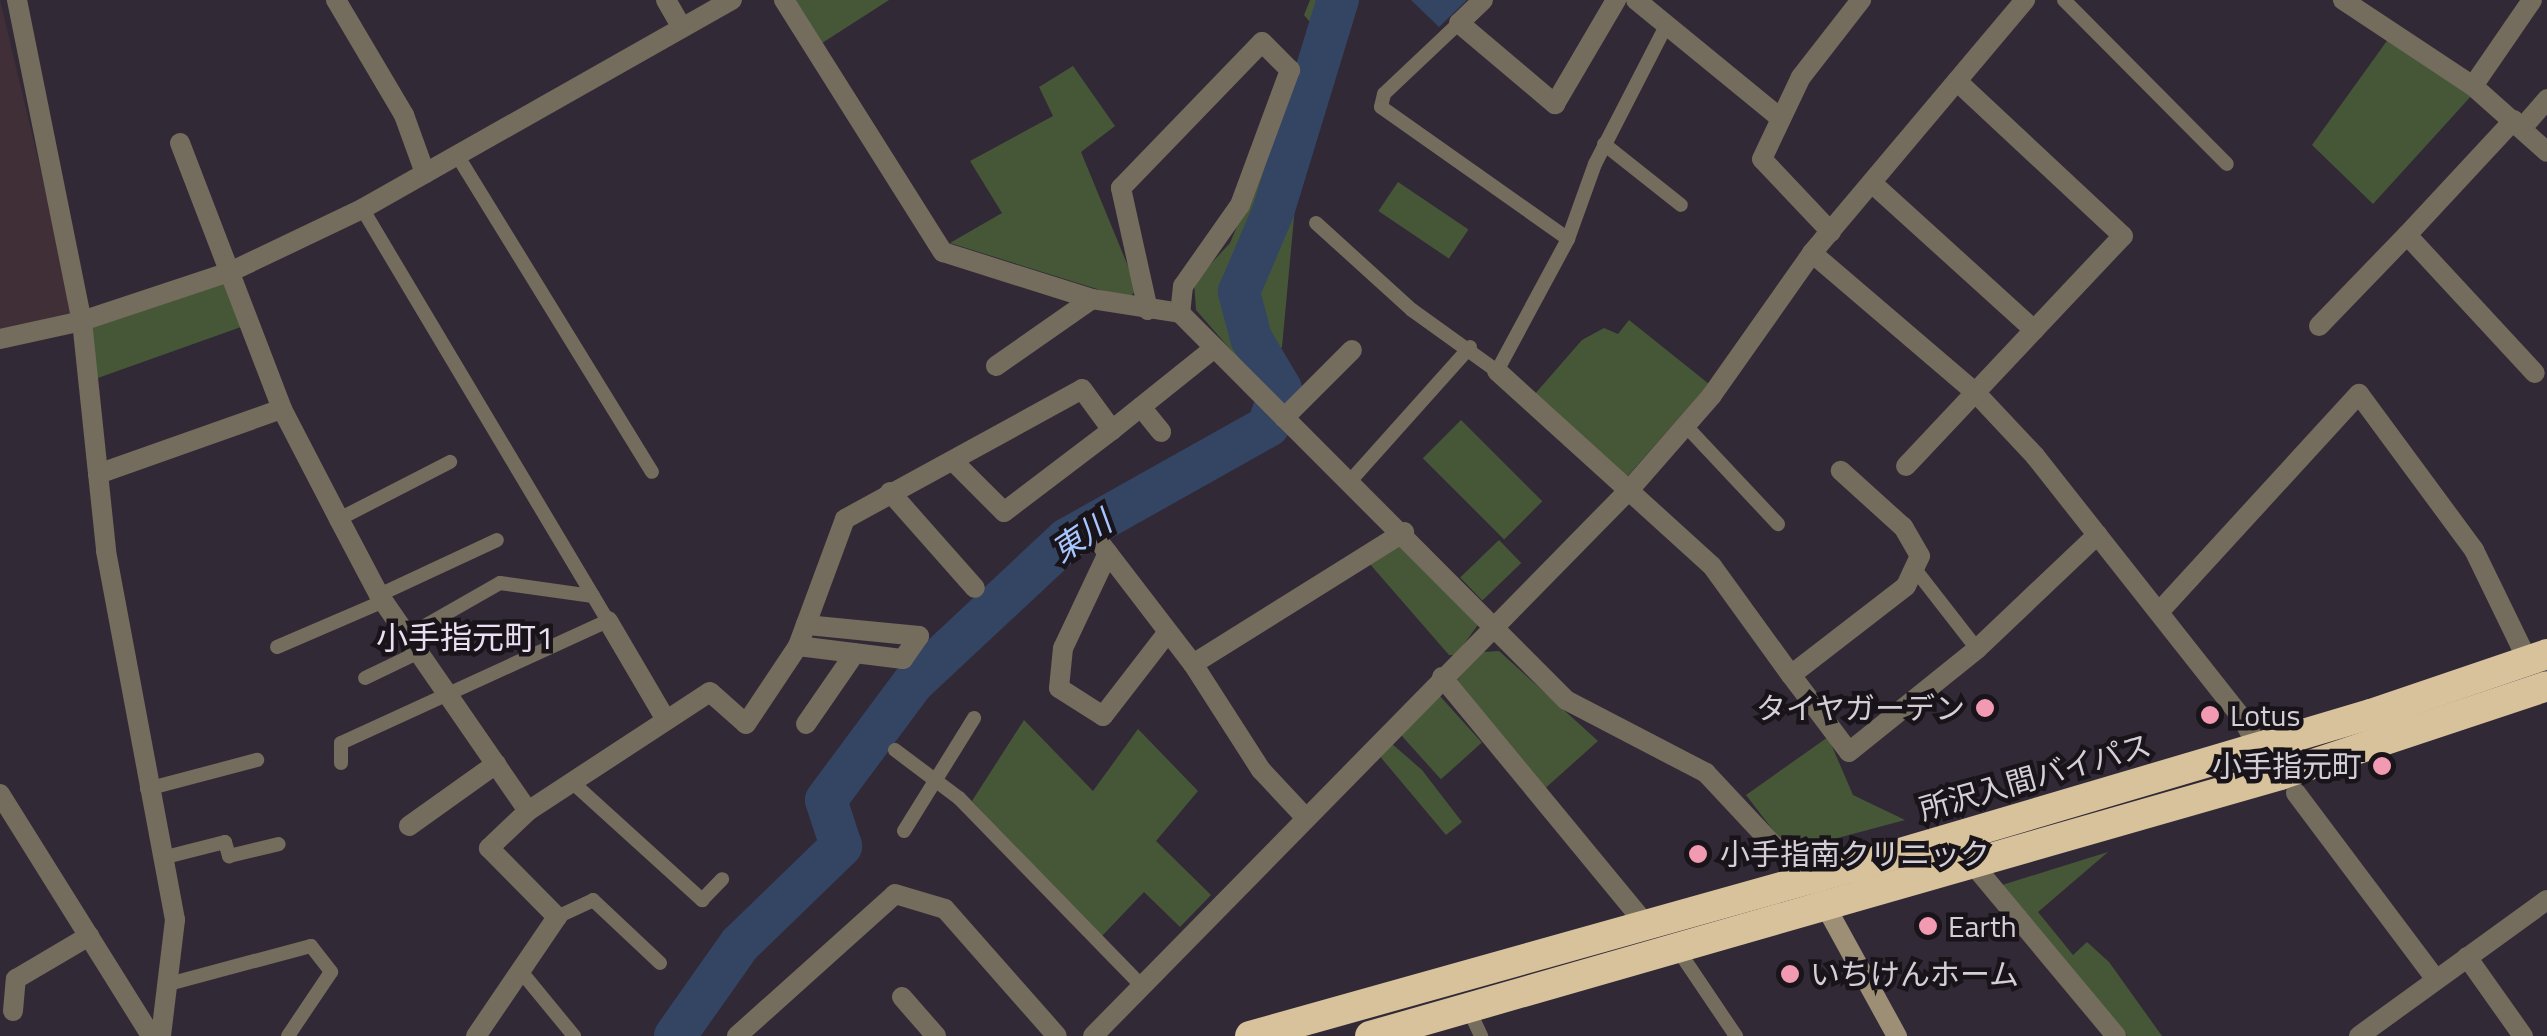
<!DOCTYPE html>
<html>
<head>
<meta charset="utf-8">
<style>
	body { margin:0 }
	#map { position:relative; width:2547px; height:1036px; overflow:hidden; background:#322937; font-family:"Titillium Web","Noto Sans JP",sans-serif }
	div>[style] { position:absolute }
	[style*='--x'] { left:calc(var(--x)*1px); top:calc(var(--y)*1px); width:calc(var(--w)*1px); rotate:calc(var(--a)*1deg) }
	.industrial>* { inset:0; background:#412f37 }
	.green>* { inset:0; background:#465737; transform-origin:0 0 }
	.water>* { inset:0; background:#344564 }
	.river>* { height:42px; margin:-21px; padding:0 21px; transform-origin:21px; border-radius:21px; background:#344564 }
	.lane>* { height:14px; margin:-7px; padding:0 7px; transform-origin:7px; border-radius:7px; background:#746c5c }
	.street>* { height:20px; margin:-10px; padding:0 10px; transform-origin:10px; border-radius:10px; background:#746c5c }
	.secondary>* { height:20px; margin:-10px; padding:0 10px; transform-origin:10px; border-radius:10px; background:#9c8f76 }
	.highway>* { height:30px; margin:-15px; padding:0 15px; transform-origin:15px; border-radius:15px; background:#d7c29b }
	.dots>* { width:28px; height:28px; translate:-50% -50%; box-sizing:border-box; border:5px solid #18141a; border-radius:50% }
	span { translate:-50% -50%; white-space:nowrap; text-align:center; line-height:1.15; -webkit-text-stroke:9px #18141a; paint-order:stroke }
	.poi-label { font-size:30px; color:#d4cfd7 }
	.right { translate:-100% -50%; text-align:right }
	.left { translate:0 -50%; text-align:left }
	.street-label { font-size:30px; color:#d4cfd7 }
	.water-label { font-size:32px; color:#a7c5fe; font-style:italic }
	.neighbourhood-label { font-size:32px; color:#eadff0 }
</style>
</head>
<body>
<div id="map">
	<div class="industrial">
		<i style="clip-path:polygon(0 0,74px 310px,70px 317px,0 332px)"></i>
	</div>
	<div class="green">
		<i style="clip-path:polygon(788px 0,889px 0,819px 45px)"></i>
		<i style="clip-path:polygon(1310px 0,1351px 0,1342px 56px,1296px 196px,1282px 347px,1251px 373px,1196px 310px,1194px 282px,1230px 243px,1282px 120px,1316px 29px,1304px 15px)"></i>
		<i style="clip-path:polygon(2389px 38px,2473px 94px,2373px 204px,2312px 145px)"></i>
		<i style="clip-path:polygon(1073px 66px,1115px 126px,1081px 152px,1137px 288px,1129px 299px,950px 243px,1002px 213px,970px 161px,1053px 116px,1039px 87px)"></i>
		<i style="left:1398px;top:182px;width:85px;height:35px;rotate:34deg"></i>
		<i style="clip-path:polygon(224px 283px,241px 327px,95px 379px,92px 325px)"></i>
		<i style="clip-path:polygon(1629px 320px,1709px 384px,1625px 479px,1534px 395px,1582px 340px,1604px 328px,1618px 334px)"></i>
		<i style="left:1461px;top:420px;width:115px;height:54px;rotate:45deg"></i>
		<i style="left:1499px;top:540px;width:32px;height:54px;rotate:46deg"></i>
		<i style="clip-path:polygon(1397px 545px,1409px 547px,1480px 622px,1456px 655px,1449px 655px,1369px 563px)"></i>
		<i style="clip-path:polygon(1499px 651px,1598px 741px,1541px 792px,1456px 681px,1483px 652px)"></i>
		<i style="left:1439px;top:695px;width:64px;height:55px;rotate:48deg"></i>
		<i style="clip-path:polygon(1024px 720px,1093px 791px,1138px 729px,1198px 791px,1156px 841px,1211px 895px,1180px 927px,1144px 892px,1101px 937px,972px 801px)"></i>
		<i style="clip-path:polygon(1828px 737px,1853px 795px,1905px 820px,1789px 851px,1746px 795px)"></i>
		<i style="clip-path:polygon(1391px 743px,1422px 770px,1462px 822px,1446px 835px,1378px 754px)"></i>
		<i style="clip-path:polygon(2108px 852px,2038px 912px,2073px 955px,2087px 942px,2109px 962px,2162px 1036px,2127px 1036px,1999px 886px)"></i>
	</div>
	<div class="water">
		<i style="clip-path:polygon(1411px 0,1467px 0,1439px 27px)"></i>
	</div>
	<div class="river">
		<i style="--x:675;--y:1036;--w:113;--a:-54.8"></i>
		<i style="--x:740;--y:944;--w:141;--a:-44.1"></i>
		<i style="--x:841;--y:846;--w:48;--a:-108.1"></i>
		<i style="--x:826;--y:800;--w:146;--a:-53.4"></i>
		<i style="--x:913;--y:683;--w:211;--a:-43.1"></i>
		<i style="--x:1067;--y:539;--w:231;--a:-29.3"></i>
		<i style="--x:1268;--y:426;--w:39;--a:-71"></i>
		<i style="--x:1281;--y:389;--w:59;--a:-120.5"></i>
		<i style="--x:1251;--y:338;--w:48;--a:-104.6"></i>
		<i style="--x:1239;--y:292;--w:87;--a:-67"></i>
		<i style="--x:1273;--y:212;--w:222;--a:-73"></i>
	</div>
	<div class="lane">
		<i style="--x:2064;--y:0;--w:231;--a:45.2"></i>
		<i style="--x:1459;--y:23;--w:103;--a:136.6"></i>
		<i style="--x:1384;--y:94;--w:13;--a:103"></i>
		<i style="--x:1381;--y:107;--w:229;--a:35.2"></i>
		<i style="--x:1604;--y:144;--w:98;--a:38.4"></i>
		<i style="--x:457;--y:155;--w:372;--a:58.4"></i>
		<i style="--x:1316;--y:223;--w:130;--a:42.2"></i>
		<i style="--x:1412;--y:310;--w:105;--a:35.7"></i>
		<i style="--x:1497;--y:371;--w:150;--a:-61.7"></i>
		<i style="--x:1568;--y:239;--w:80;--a:-70.2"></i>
		<i style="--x:1595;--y:164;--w:157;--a:-62.8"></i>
		<i style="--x:1685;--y:425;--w:136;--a:46.8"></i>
		<i style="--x:1352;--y:479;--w:177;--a:-48.2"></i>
		<i style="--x:339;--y:519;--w:125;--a:-27.2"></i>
		<i style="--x:1914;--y:568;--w:103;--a:52.1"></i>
		<i style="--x:379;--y:595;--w:130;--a:-25"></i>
		<i style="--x:407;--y:636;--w:107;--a:-29.7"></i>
		<i style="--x:500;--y:583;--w:94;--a:8"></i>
		<i style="--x:277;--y:647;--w:116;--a:-23.3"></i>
		<i style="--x:365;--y:678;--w:60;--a:-25.7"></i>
		<i style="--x:895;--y:750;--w:80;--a:36.9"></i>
		<i style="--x:959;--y:798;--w:260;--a:45.8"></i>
		<i style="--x:341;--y:763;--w:20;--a:-90"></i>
		<i style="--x:341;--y:743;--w:294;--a:-24.6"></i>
		<i style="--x:608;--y:621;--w:480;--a:-120.8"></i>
		<i style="--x:572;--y:782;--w:176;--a:42.2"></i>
		<i style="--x:702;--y:900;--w:29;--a:-46"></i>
		<i style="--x:147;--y:789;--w:114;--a:-14.8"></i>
		<i style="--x:904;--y:831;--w:133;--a:-58.2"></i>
		<i style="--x:162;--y:858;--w:65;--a:-14.3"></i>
		<i style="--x:225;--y:842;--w:15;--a:74"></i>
		<i style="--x:229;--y:856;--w:51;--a:-13.5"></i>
		<i style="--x:557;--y:917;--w:40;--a:-25"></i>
		<i style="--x:593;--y:900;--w:92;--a:43.2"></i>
		<i style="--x:1678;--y:950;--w:104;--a:56"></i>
		<i style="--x:519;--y:969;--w:87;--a:50.6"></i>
		<i style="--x:165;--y:985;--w:151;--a:-15"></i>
		<i style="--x:311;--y:946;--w:33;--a:52"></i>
		<i style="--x:331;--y:972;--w:77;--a:123.9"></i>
		<i style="--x:1469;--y:1010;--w:29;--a:65"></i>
	</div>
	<div class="street">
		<i style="--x:17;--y:0;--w:328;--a:78.6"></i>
		<i style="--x:82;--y:321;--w:231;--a:84"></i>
		<i style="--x:106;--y:551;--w:375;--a:79.4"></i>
		<i style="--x:175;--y:920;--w:117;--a:96.9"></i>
		<i style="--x:336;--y:0;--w:134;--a:59.4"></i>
		<i style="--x:404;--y:115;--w:62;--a:70.1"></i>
		<i style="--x:666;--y:0;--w:32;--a:60"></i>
		<i style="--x:784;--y:0;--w:298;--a:57.8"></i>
		<i style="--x:943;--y:252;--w:156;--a:17.5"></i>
		<i style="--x:1092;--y:299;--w:89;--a:9"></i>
		<i style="--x:1180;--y:313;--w:547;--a:45.07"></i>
		<i style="--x:1566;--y:700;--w:158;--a:27.5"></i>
		<i style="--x:1706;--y:773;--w:146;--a:46.9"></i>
		<i style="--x:1483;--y:0;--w:33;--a:136"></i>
		<i style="--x:1459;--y:23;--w:126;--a:40.2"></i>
		<i style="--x:1555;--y:104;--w:121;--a:-59.6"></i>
		<i style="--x:1636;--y:0;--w:186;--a:39.3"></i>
		<i style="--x:2343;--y:0;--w:156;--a:33.5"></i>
		<i style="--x:2473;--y:86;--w:99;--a:41.7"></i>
		<i style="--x:2473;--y:86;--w:104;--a:-55.5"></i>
		<i style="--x:2523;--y:127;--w:37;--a:-49"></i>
		<i style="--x:180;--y:143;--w:285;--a:69"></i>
		<i style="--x:282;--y:409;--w:124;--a:62.6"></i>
		<i style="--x:339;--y:519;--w:86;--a:62.2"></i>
		<i style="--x:379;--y:595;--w:262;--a:55.4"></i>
		<i style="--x:528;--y:811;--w:54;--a:136.5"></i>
		<i style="--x:489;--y:848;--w:97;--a:45.4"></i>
		<i style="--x:557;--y:917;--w:144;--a:124.2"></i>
		<i style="--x:1872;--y:183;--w:219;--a:42.2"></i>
		<i style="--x:1831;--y:232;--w:100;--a:-133.4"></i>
		<i style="--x:1762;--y:159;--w:91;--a:-64.6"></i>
		<i style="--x:1801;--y:77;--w:98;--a:-52.1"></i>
		<i style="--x:2407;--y:235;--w:157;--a:-47.1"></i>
		<i style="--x:1812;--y:253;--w:214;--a:40.5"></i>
		<i style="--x:1975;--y:392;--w:88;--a:46.8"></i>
		<i style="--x:2035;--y:456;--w:334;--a:51.7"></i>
		<i style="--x:2242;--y:718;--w:33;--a:61"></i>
		<i style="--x:1148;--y:310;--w:125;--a:-102.5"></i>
		<i style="--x:1121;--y:188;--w:203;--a:-46"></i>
		<i style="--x:1262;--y:42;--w:40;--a:45"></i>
		<i style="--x:1290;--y:70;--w:144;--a:110.3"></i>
		<i style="--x:1240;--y:205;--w:99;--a:125.1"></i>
		<i style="--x:1183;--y:286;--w:27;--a:96"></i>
		<i style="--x:2319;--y:326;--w:127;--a:-46"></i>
		<i style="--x:2407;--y:235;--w:188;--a:47.2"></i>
		<i style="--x:0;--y:339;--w:84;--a:-12.4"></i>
		<i style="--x:82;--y:321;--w:158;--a:-18.4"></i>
		<i style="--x:232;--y:271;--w:144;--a:-25.5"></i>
		<i style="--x:362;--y:209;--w:425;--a:-29.5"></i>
		<i style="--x:996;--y:366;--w:117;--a:-34.9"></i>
		<i style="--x:1497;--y:371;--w:290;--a:42.2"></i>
		<i style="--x:1712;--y:566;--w:135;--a:54.1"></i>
		<i style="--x:1791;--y:675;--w:145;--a:-37.7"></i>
		<i style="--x:1906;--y:586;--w:33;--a:-65"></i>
		<i style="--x:1920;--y:556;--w:34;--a:-120"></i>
		<i style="--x:1903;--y:527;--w:84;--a:-137.9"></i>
		<i style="--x:1141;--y:407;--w:32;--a:51"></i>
		<i style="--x:1284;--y:418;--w:96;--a:-45"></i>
		<i style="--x:953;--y:461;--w:72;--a:45"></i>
		<i style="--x:1004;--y:512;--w:136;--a:-37.2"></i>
		<i style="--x:1906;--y:466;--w:316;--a:-46.7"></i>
		<i style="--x:2123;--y:236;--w:227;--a:-137"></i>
		<i style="--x:98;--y:474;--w:195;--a:-19.5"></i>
		<i style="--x:890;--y:492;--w:128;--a:48.5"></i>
		<i style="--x:1094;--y:535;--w:163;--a:52.5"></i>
		<i style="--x:1108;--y:553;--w:105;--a:115.3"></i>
		<i style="--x:1063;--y:648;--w:40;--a:95.7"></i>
		<i style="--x:1059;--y:688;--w:52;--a:32.5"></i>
		<i style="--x:1103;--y:716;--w:106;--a:-52.3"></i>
		<i style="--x:2159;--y:612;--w:296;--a:-47.5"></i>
		<i style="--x:2359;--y:394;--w:194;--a:53.6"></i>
		<i style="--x:2474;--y:550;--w:123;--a:64.1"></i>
		<i style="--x:608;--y:621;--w:115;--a:59.6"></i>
		<i style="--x:798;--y:646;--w:106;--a:7.1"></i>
		<i style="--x:903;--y:659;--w:28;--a:-55"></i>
		<i style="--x:919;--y:636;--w:114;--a:-174.4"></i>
		<i style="--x:1791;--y:675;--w:96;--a:53"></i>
		<i style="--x:1849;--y:752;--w:164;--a:-38.8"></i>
		<i style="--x:1977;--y:649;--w:166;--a:-43.5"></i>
		<i style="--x:1442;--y:677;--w:316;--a:50.5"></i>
		<i style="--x:806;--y:724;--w:86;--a:-55.4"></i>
		<i style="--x:2296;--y:793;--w:231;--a:53.1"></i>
		<i style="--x:0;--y:794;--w:285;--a:58"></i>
		<i style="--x:528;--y:811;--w:217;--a:-33.2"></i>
		<i style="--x:710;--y:692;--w:48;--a:41.6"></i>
		<i style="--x:746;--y:724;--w:94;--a:-56.3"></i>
		<i style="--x:798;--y:646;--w:135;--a:-69.7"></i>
		<i style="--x:845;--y:519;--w:270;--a:-28.7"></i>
		<i style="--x:1082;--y:389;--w:51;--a:53.8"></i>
		<i style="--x:1112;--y:430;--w:128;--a:-38.7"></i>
		<i style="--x:1305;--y:817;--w:64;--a:-133.1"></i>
		<i style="--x:1261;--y:770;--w:126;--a:-122.7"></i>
		<i style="--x:1193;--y:664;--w:249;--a:-32"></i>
		<i style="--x:409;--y:826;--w:107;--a:-35.5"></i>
		<i style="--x:1972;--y:863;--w:225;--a:50.2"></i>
		<i style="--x:2467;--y:957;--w:97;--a:54.7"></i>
		<i style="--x:902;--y:997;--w:52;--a:48.9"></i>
		<i style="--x:13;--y:1011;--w:32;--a:-85"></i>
		<i style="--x:16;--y:979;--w:85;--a:-30.5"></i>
		<i style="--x:737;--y:1036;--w:212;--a:-41.9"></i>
		<i style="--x:895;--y:894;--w:52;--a:16.7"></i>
		<i style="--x:945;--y:909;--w:169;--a:48.6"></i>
		<i style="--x:1093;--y:1036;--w:768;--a:-45.53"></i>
		<i style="--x:1631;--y:488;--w:123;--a:-48.9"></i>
		<i style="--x:1712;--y:395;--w:174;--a:-54.8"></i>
		<i style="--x:1812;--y:253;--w:331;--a:-49.9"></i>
		<i style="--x:2359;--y:1036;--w:232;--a:-35.9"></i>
	</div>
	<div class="secondary">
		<i style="--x:1821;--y:898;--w:158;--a:61.2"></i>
	</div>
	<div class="highway">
		<i style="--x:1250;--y:1036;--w:626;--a:-15.66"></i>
		<i style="--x:1853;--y:867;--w:540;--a:-16.46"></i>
		<i style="--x:2371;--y:714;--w:186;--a:-18.8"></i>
		<i style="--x:1370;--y:1036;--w:947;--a:-16"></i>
		<i style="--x:2280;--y:775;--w:281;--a:-18.4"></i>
	</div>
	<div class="dots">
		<i style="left:1985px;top:708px;background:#f19ab1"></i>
		<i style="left:2210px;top:715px;background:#f19ab1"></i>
		<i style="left:2382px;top:766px;background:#f19ab1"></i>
		<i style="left:1698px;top:854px;background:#f19ab1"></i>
		<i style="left:1928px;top:926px;background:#f19ab1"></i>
		<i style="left:1790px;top:974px;background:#f19ab1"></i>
	</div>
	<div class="poi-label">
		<span class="right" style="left:1965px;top:708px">タイヤガーデン</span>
		<span class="left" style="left:2230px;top:715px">Lotus</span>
		<span class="right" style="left:2362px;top:766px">小手指元町</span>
		<span class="left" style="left:1720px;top:854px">小手指南クリニック</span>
		<span class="left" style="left:1948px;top:926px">Earth</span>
		<span class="left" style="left:1810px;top:974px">いちけんホーム</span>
	</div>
	<div class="street-label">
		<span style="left:2035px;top:777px;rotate:-16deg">所沢入間バイパス</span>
	</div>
	<div class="water-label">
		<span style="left:1081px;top:536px;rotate:-34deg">東川</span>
	</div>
	<div class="neighbourhood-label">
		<span style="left:465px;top:637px">小手指元町1</span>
	</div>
</div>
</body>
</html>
